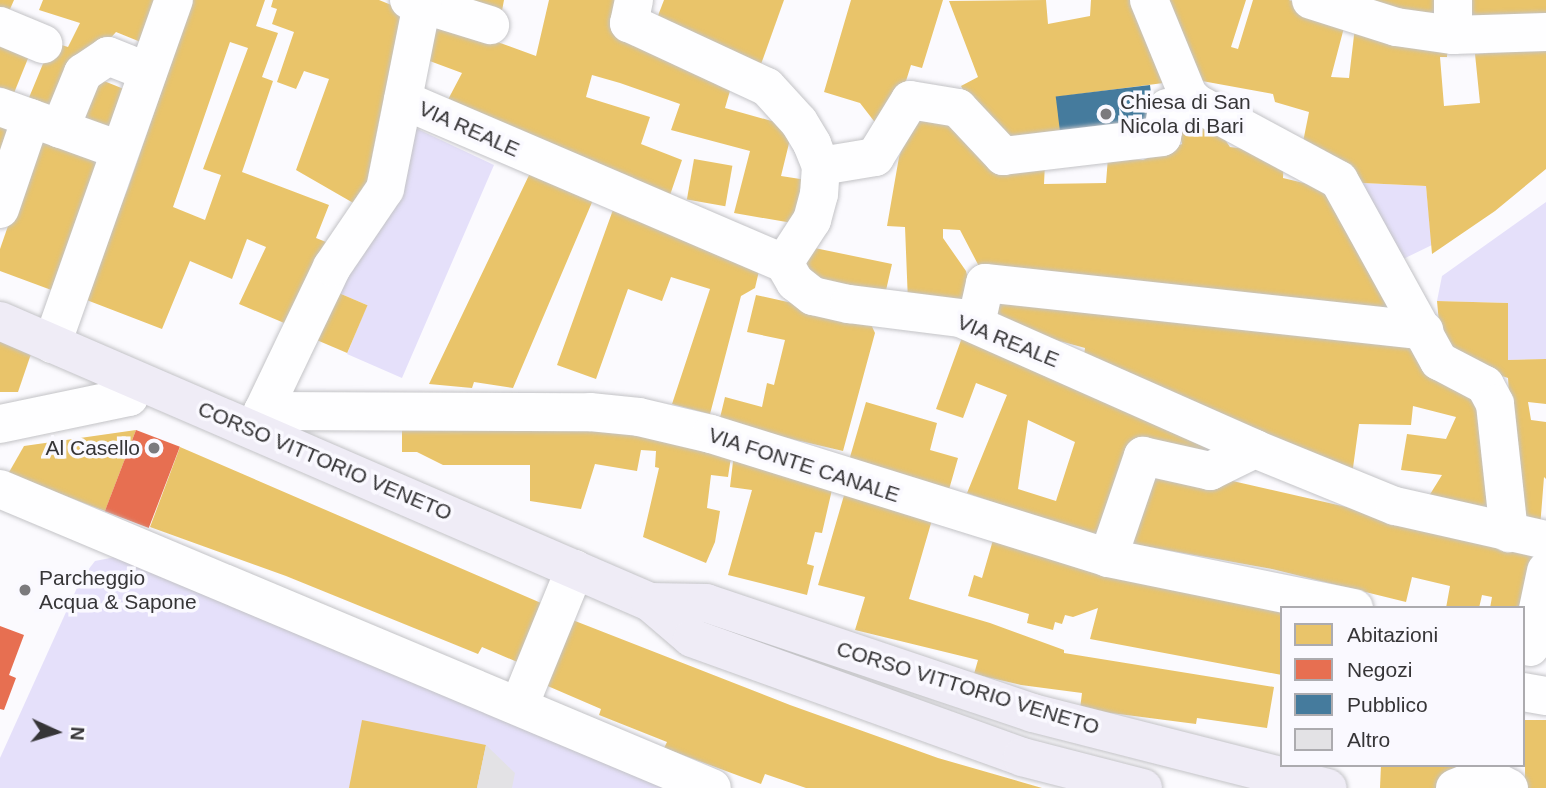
<!DOCTYPE html>
<html>
<head>
<meta charset="utf-8">
<style>
	body { margin:0 }
	#map { position:relative; width:1546px; height:788px; overflow:hidden; background:#fbfafe; font-family:Arial,sans-serif }
	div>[style] { position:absolute }
	[style*='--x'] { left:calc(var(--x)*1px); top:calc(var(--y)*1px); width:calc(var(--w)*1px); rotate:calc(var(--a)*1deg) }
	.green>* { inset:0; background:#e5e0fa }
	.homes>* { inset:0; background:#e9c46a; transform-origin:0 0 }
	.shops>* { inset:0; background:#e76f51; transform-origin:0 0 }
	.public>* { inset:0; background:#457b9d; transform-origin:0 0 }
	.building>* { inset:0; background:#e3e2e5 }
	.roads { filter:drop-shadow(0 0 2px #c3c3c6) drop-shadow(0 0 2px #c3c3c6) }
	.minor>* { height:38px; margin:-19px; padding:0 19px; transform-origin:19px; border-radius:19px; background:#fefeff }
	.major>* { height:38px; margin:-19px; padding:0 19px; transform-origin:19px; border-radius:19px; background:#efecf6 }
	.dots>* { width:19px; height:19px; translate:-50% -50%; box-sizing:border-box; border:4px solid #faf9ff; border-radius:50% }
	span { translate:-50% -50%; white-space:nowrap; text-align:center; line-height:1.15; -webkit-text-stroke:7px #faf9ff; paint-order:stroke }
	.poi-label { font-size:21px; color:#363537 }
	.left { translate:0 -50%; text-align:left }
	.right { translate:-100% -50%; text-align:right }
	.street-label { font-size:21px; color:#363537 }
	.legend { position:absolute; left:1280px; top:606px; width:245px; height:161px; box-sizing:border-box; background:#faf9ff; border:2px solid #acabaf; margin:0; padding:9px 12px; list-style:none; font-size:21px; color:#363537 }
	.legend li { display:flex; align-items:center; gap:14px; height:35px }
	.legend b { width:35px; border:2px solid #acabaf }
	.north { position:absolute; left:21px; top:697px; width:70px; height:70px; -webkit-text-stroke:5px #faf9ff; paint-order:stroke; rotate:94deg; font-size:19px; font-weight:700; line-height:28px; text-align:center; color:#363537 }
	.north::after { content:''; display:block; margin:auto; width:24px; height:32px; background:#363537; clip-path:polygon(50% 0,100% 100%,50% 72%,0 100%) }
</style>
</head>
<body>
<div id="map">
	<div class="green">
		<i style="clip-path:polygon(407px 124px,494px 165px,402px 378px,347px 354px,367px 305px,327px 288px)"></i>
		<i style="clip-path:polygon(1342px 168px,1363px 183px,1426px 186px,1432px 245px,1397px 262px)"></i>
		<i style="clip-path:polygon(1546px 202px,1546px 359px,1508px 360px,1508px 303px,1437px 301px,1442px 276px)"></i>
		<i style="clip-path:polygon(125px 555px,711px 788px,0 788px,0 758px,81px 579px,95px 561px)"></i>
	</div>
	<div class="homes">
		<i style="clip-path:polygon(0 0,14px 0,4px 23px,0 21px)"></i>
		<i style="clip-path:polygon(43px 0,165px 0,148px 45px,116px 32px,81px 71px,59px 112px,28px 100px,52px 42px,68px 47px,80px 23px,39px 10px)"></i>
		<i style="clip-path:polygon(evenodd,193px 0,265px 0,256px 26px,278px 33px,262px 77px,273px 81px,242px 172px,329px 205px,316px 238px,326px 242px,296px 328px,239px 304px,266px 247px,247px 239px,232px 279px,190px 261px,162px 329px,84px 299px,128px 188px,193px 0,230px 42px,248px 48px,203px 169px,221px 175px,205px 220px,173px 207px,230px 42px)"></i>
		<i style="clip-path:polygon(273px 0,379px 0,411px 13px,362px 208px,296px 170px,329px 79px,304px 71px,296px 89px,277px 82px,294px 32px,272px 24px,277px 9px,271px 7px)"></i>
		<i style="clip-path:polygon(447px 0,504px 0,501px 16px)"></i>
		<i style="clip-path:polygon(549px 0,623px 0,734px 77px,725px 108px,793px 127px,781px 176px,813px 181px,804px 225px,734px 213px,750px 151px,671px 130px,680px 104px,620px 83px,592px 75px,586px 97px,650px 117px,641px 144px,682px 160px,669px 198px,442px 111px,462px 73px,427px 60px,437px 20px,536px 56px)"></i>
		<i style="clip-path:polygon(664px 0,784px 0,760px 67px,654px 26px)"></i>
		<i style="clip-path:polygon(851px 0,943px 0,922px 68px,911px 65px,901px 97px,884px 134px,860px 103px,824px 92px)"></i>
		<i style="clip-path:polygon(1046px 0,1048px 24px,1090px 16px,1091px 0,1141px 0,1171px 82px,1056px 97px,1064px 142px,1004px 152px,984px 130px,961px 86px,978px 77px,949px 1px)"></i>
		<i style="clip-path:polygon(1159px 0,1246px 0,1231px 47px,1238px 49px,1253px 0,1289px 0,1346px 20px,1331px 77px,1349px 78px,1355px 27px,1448px 40px,1447px 57px,1440px 57px,1444px 106px,1480px 103px,1475px 54px,1546px 49px,1546px 169px,1495px 211px,1432px 254px,1426px 186px,1363px 183px,1302px 147px,1309px 112px,1275px 102px,1273px 94px,1191px 79px)"></i>
		<i style="clip-path:polygon(1332px 0,1443px 0,1442px 24px)"></i>
		<i style="clip-path:polygon(1469px 0,1546px 0,1546px 21px,1471px 24px)"></i>
		<i style="clip-path:polygon(0 32px,33px 46px,14px 93px,0 87px)"></i>
		<i style="left:89px;top:75px;width:45px;height:45px;rotate:22deg"></i>
		<i style="clip-path:polygon(916px 111px,1045px 163px,1044px 184px,1106px 183px,1108px 157px,1143px 160px,1182px 144px,1175px 115px,1211px 119px,1230px 147px,1284px 154px,1283px 178px,1312px 185px,1327px 181px,1404px 318px,983px 274px,960px 230px,943px 229px,943px 238px,966px 271px,974px 303px,908px 302px,905px 227px,887px 226px,899px 157px)"></i>
		<i style="clip-path:polygon(0 121px,15px 126px,0 170px)"></i>
		<i style="clip-path:polygon(39px 137px,100px 159px,54px 291px,0 271px,0 249px)"></i>
		<i style="left:694px;top:159px;width:39px;height:41px;rotate:10deg"></i>
		<i style="clip-path:polygon(531px 171px,593px 200px,513px 388px,474px 382px,472px 388px,429px 384px)"></i>
		<i style="clip-path:polygon(614px 207px,762px 258px,755px 288px,741px 296px,710px 414px,672px 404px,710px 289px,671px 277px,662px 301px,628px 289px,596px 379px,557px 365px)"></i>
		<i style="clip-path:polygon(805px 246px,892px 264px,884px 299px,796px 276px)"></i>
		<i style="left:327px;top:288px;width:44px;height:52px;rotate:23deg"></i>
		<i style="clip-path:polygon(995px 294px,1414px 341px,1481px 391px,1503px 523px,1424px 504px,1442px 475px,1401px 470px,1407px 434px,1446px 439px,1456px 417px,1413px 406px,1411px 425px,1359px 424px,1352px 475px,1083px 362px,1085px 348px,990px 322px)"></i>
		<i style="clip-path:polygon(756px 295px,869px 320px,875px 333px,843px 451px,719px 422px,725px 397px,762px 407px,767px 383px,774px 385px,785px 340px,747px 332px)"></i>
		<i style="clip-path:polygon(1437px 301px,1508px 303px,1508px 360px,1546px 359px,1546px 404px,1528px 402px,1531px 420px,1546px 422px,1546px 479px,1544px 477px,1540px 528px,1517px 524px,1508px 378px,1442px 356px)"></i>
		<i style="clip-path:polygon(evenodd,964px 332px,1218px 436px,1206px 468px,1142px 445px,1107px 542px,967px 493px,1007px 395px,976px 383px,963px 418px,936px 409px,964px 332px,1028px 420px,1075px 442px,1056px 501px,1018px 489px,1028px 420px)"></i>
		<i style="clip-path:polygon(0 341px,32px 351px,18px 392px,0 392px)"></i>
		<i style="clip-path:polygon(866px 402px,937px 423px,930px 450px,958px 458px,948px 493px,848px 464px)"></i>
		<i style="clip-path:polygon(402px 424px,531px 425px,733px 444px,728px 477px,711px 475px,707px 508px,720px 511px,715px 542px,706px 563px,643px 537px,659px 468px,655px 467px,656px 451px,641px 450px,637px 471px,595px 464px,581px 509px,530px 501px,530px 465px,443px 465px,417px 452px,402px 452px)"></i>
		<i style="clip-path:polygon(136px 430px,105px 511px,8px 474px,24px 446px)"></i>
		<i style="clip-path:polygon(735px 445px,834px 481px,822px 533px,815px 532px,807px 564px,814px 566px,807px 595px,728px 575px,752px 490px,730px 487px)"></i>
		<i style="clip-path:polygon(180px 447px,548px 606px,522px 664px,482px 647px,478px 654px,286px 576px,150px 527px)"></i>
		<i style="clip-path:polygon(1145px 461px,1351px 508px,1543px 547px,1523px 608px,1490px 608px,1492px 597px,1482px 595px,1479px 608px,1446px 608px,1450px 586px,1412px 577px,1406px 602px,1272px 569px,1128px 543px)"></i>
		<i style="clip-path:polygon(847px 485px,934px 513px,909px 599px,990px 623px,1064px 650px,1064px 653px,1274px 687px,1267px 728px,1197px 718px,1196px 724px,1080px 709px,1082px 693px,1021px 685px,974px 674px,978px 660px,855px 630px,865px 597px,818px 585px)"></i>
		<i style="clip-path:polygon(993px 540px,1282px 608px,1282px 675px,1090px 639px,1098px 608px,1073px 617px,1065px 615px,1062px 624px,1055px 622px,1053px 630px,1027px 623px,1029px 614px,968px 596px,974px 575px,982px 578px)"></i>
		<i style="clip-path:polygon(570px 619px,790px 705px,938px 758px,1042px 788px,806px 788px,765px 774px,761px 784px,664px 748px,667px 742px,599px 715px,601px 709px,543px 684px)"></i>
		<i style="clip-path:polygon(362px 720px,486px 745px,477px 788px,349px 788px)"></i>
		<i style="left:1525px;top:720px;width:21px;height:68px"></i>
		<i style="clip-path:polygon(1381px 765px,1477px 765px,1440px 788px,1380px 788px)"></i>
	</div>
	<div class="shops">
		<i style="left:136px;top:430px;width:47px;height:87px;rotate:21deg"></i>
		<i style="clip-path:polygon(0 626px,24px 635px,9px 675px,16px 678px,4px 710px,0 709px)"></i>
	</div>
	<div class="public">
		<i style="left:1150px;top:85px;width:46px;height:95px;rotate:83deg"></i>
	</div>
	<div class="building">
		<i style="clip-path:polygon(486px 745px,515px 773px,512px 788px,477px 788px)"></i>
	</div>
	<div class="roads">
		<div class="minor">
			<i style="--x:409;--y:0;--w:85;--a:17.2"></i>
			<i style="--x:634;--y:0;--w:24;--a:102"></i>
			<i style="--x:629;--y:23;--w:152;--a:24.9"></i>
			<i style="--x:767;--y:87;--w:47;--a:47.6"></i>
			<i style="--x:799;--y:122;--w:26;--a:59"></i>
			<i style="--x:812;--y:144;--w:24;--a:68"></i>
			<i style="--x:821;--y:166;--w:28;--a:94"></i>
			<i style="--x:819;--y:194;--w:27;--a:105"></i>
			<i style="--x:812;--y:220;--w:51;--a:123.1"></i>
			<i style="--x:1149;--y:0;--w:103;--a:67.7"></i>
			<i style="--x:1188;--y:95;--w:11;--a:45"></i>
			<i style="--x:1196;--y:103;--w:162;--a:28.3"></i>
			<i style="--x:1339;--y:180;--w:207;--a:61.1"></i>
			<i style="--x:1439;--y:361;--w:52;--a:27.6"></i>
			<i style="--x:1485;--y:385;--w:21;--a:62"></i>
			<i style="--x:1495;--y:404;--w:130;--a:83.8"></i>
			<i style="--x:1311;--y:0;--w:89;--a:17.6"></i>
			<i style="--x:1396;--y:27;--w:58;--a:8"></i>
			<i style="--x:1453;--y:0;--w:35;--a:90"></i>
			<i style="--x:1453;--y:35;--w:93;--a:-1.8"></i>
			<i style="--x:0;--y:26;--w:47;--a:22.7"></i>
			<i style="--x:403;--y:100;--w:414;--a:23.2"></i>
			<i style="--x:784;--y:263;--w:22;--a:60"></i>
			<i style="--x:795;--y:282;--w:23;--a:38"></i>
			<i style="--x:813;--y:296;--w:37;--a:13"></i>
			<i style="--x:849;--y:304;--w:112;--a:7.2"></i>
			<i style="--x:960;--y:318;--w:323;--a:23.9"></i>
			<i style="--x:1255;--y:449;--w:151;--a:22.2"></i>
			<i style="--x:1395;--y:506;--w:155;--a:12.7"></i>
			<i style="--x:0;--y:107;--w:127;--a:19.9"></i>
			<i style="--x:60;--y:129;--w:61;--a:-67.7"></i>
			<i style="--x:83;--y:73;--w:30;--a:-34"></i>
			<i style="--x:108;--y:56;--w:43;--a:21.8"></i>
			<i style="--x:821;--y:166;--w:55;--a:-9.5"></i>
			<i style="--x:875;--y:157;--w:67;--a:-58.4"></i>
			<i style="--x:910;--y:100;--w:49;--a:9.5"></i>
			<i style="--x:958;--y:108;--w:66;--a:46.8"></i>
			<i style="--x:1003;--y:156;--w:160;--a:-6.8"></i>
			<i style="--x:1162;--y:137;--w:29;--a:-80"></i>
			<i style="--x:1167;--y:108;--w:29;--a:-10"></i>
			<i style="--x:0;--y:209;--w:96;--a:-71.2"></i>
			<i style="--x:976;--y:324;--w:42;--a:-77.6"></i>
			<i style="--x:985;--y:283;--w:442;--a:6.2"></i>
			<i style="--x:52;--y:344;--w:365;--a:-70.5"></i>
			<i style="--x:263;--y:411;--w:160;--a:-64.4"></i>
			<i style="--x:332;--y:267;--w:94;--a:-55.8"></i>
			<i style="--x:385;--y:189;--w:189;--a:-78.7"></i>
			<i style="--x:0;--y:424;--w:132;--a:-11.8"></i>
			<i style="--x:129;--y:397;--w:18;--a:-68"></i>
			<i style="--x:254;--y:430;--w:21;--a:-65"></i>
			<i style="--x:263;--y:411;--w:327;--a:0.2"></i>
			<i style="--x:590;--y:412;--w:49;--a:5.8"></i>
			<i style="--x:639;--y:417;--w:74;--a:13.3"></i>
			<i style="--x:711;--y:434;--w:416;--a:17.3"></i>
			<i style="--x:1108;--y:558;--w:251;--a:11.5"></i>
			<i style="--x:0;--y:489;--w:772;--a:22.78"></i>
			<i style="--x:1108;--y:558;--w:108;--a:-71.1"></i>
			<i style="--x:1143;--y:456;--w:69;--a:12.6"></i>
			<i style="--x:1210;--y:471;--w:50;--a:-26.1"></i>
			<i style="--x:1530;--y:647;--w:78;--a:-78.1"></i>
			<i style="--x:1523;--y:692;--w:23;--a:10"></i>
			<i style="--x:519;--y:706;--w:148;--a:-67.8"></i>
			<i style="--x:1455;--y:788;--w:32;--a:-22"></i>
			<i style="--x:1485;--y:776;--w:27;--a:27"></i>
		</div>
		<div class="major">
			<i style="--x:0;--y:321;--w:708;--a:23.38"></i>
			<i style="--x:650;--y:602;--w:55;--a:40.6"></i>
			<i style="--x:692;--y:638;--w:351;--a:19.8"></i>
			<i style="--x:1022;--y:757;--w:125;--a:14.4"></i>
			<i style="--x:650;--y:602;--w:56;--a:1"></i>
			<i style="--x:706;--y:603;--w:345;--a:18.6"></i>
			<i style="--x:1033;--y:713;--w:304;--a:14.3"></i>
		</div>
	</div>
	<div class="dots">
		<i style="left:1106px;top:114px;background:#7b7a7d"></i>
		<i style="left:154px;top:448px;background:#7b7a7d"></i>
		<i style="left:25px;top:590px;background:#7b7a7d"></i>
	</div>
	<div class="poi-label">
		<span class="left" style="left:1120px;top:114px">Chiesa di San<br>Nicola di Bari</span>
		<span class="right" style="left:140px;top:448px">Al Casello</span>
		<span class="left" style="left:39px;top:590px">Parcheggio<br>Acqua &amp; Sapone</span>
	</div>
	<div class="street-label">
		<span style="left:469px;top:129px;rotate:24deg">VIA REALE</span>
		<span style="left:1008px;top:341px;rotate:22deg">VIA REALE</span>
		<span style="left:325px;top:461px;rotate:23deg">CORSO VITTORIO VENETO</span>
		<span style="left:804px;top:465px;rotate:18deg">VIA FONTE CANALE</span>
		<span style="left:968px;top:688px;rotate:17deg">CORSO VITTORIO VENETO</span>
	</div>
	<ul class="legend">
	<li><b style="height:19px;background:#e9c46a"></b>Abitazioni</li>
	<li><b style="height:19px;background:#e76f51"></b>Negozi</li>
	<li><b style="height:19px;background:#457b9d"></b>Pubblico</li>
	<li><b style="height:19px;background:#e3e2e5"></b>Altro</li>
	</ul>
	<div class="north">N</div>
</div>
</body>
</html>
